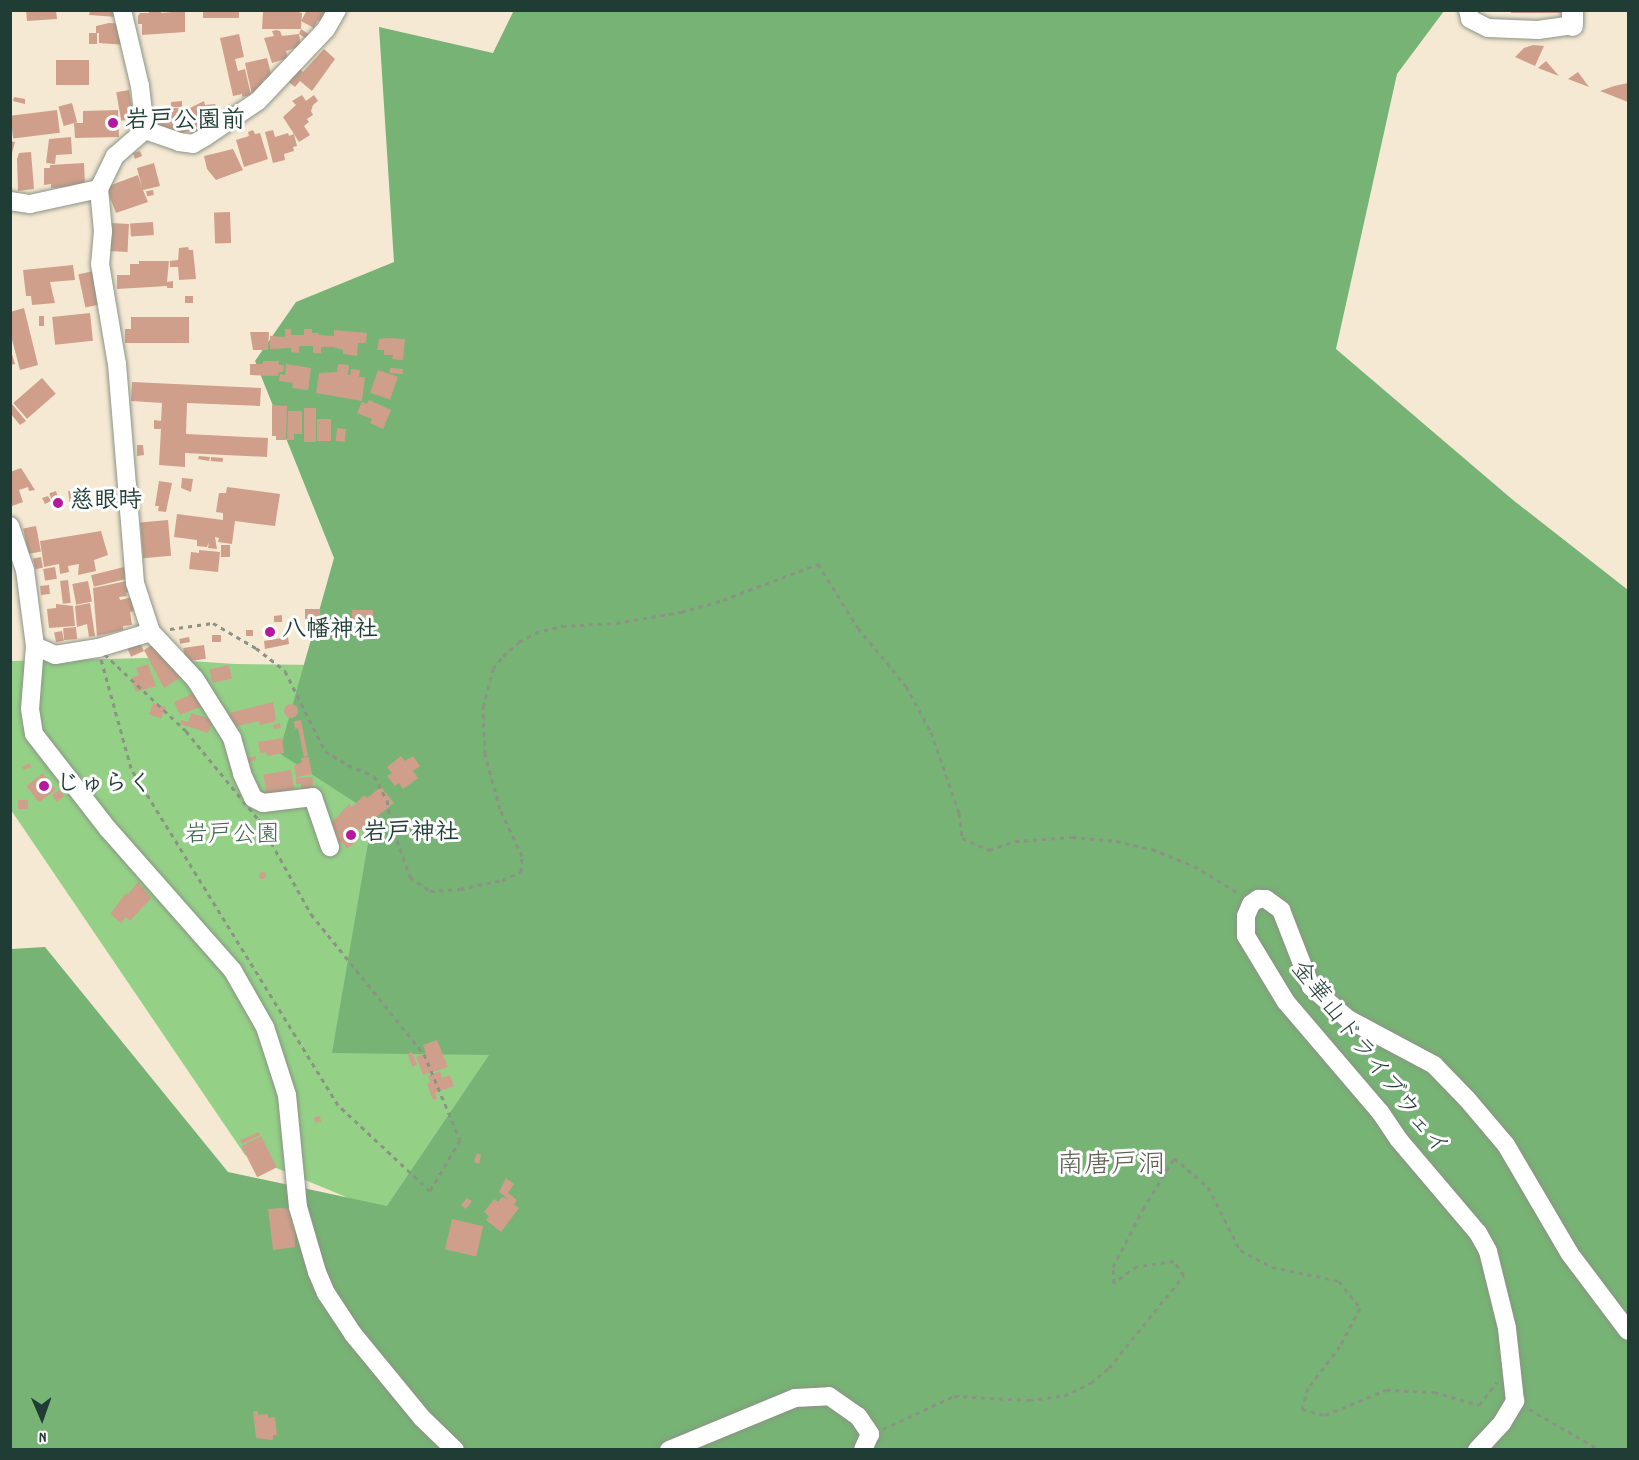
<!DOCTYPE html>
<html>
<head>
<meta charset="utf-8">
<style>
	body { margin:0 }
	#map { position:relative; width:1639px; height:1460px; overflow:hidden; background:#f6e9d4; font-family:Dekko,"Klee One",sans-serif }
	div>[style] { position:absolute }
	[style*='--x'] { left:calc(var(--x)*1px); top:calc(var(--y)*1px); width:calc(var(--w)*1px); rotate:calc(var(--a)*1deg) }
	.green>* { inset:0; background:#94d187 }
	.forest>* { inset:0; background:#77b374 }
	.building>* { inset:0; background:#cf9f8b; transform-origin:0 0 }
	.round { border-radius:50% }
	.path>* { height:3px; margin-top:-1.5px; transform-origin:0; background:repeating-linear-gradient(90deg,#8a9384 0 4.5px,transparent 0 9px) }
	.roads { filter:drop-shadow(0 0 2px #8a9384) drop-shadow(0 0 2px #8a9384) }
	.minor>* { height:18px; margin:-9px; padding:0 9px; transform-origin:9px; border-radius:9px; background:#fff }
	.tertiary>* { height:21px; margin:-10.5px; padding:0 10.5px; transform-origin:10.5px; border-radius:10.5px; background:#fff }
	.dots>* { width:16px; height:16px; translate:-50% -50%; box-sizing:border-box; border:3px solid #fff; border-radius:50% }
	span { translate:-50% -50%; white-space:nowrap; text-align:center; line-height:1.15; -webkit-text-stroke:6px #fff; paint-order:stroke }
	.poi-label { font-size:24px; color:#1f3d34; font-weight:700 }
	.left { translate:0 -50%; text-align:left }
	.park-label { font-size:24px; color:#3c6249 }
	.street-label { font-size:24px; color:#1f3d34 }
	.quarter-label { font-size:27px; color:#5d5f52 }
	.frame { position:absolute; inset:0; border:12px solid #1f3d34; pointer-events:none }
	.north { position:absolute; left:12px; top:1388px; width:60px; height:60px; -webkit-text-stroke:4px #fff; paint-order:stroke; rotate:178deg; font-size:16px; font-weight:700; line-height:24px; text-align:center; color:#1f3d34 }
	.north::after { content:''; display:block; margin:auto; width:21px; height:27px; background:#1f3d34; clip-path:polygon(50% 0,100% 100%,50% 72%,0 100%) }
</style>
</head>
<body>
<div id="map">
	<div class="green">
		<i style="clip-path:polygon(148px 658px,235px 664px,321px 665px,515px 1049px,483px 1254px,245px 1155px,11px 810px,10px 661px)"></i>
	</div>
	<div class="forest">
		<i style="clip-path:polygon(514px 10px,1444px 11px,1397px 74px,1336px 349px,1513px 500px,1628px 590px,1628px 1449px,11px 1450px,11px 949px,45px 947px,228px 1172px,387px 1206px,489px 1055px,332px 1053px,373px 814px,279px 753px,334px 558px,255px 361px,296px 302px,394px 262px,379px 27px,493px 53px)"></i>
	</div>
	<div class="building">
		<i style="clip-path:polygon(26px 10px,56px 10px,57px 19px,27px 21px)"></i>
		<i style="clip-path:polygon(90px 10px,117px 10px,117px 17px,89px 15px)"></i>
		<i style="clip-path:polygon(149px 10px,161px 10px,161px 13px,185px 11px,185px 32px,142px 35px,142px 24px,138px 24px,138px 16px,140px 13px,149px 13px)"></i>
		<i style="left:203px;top:10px;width:36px;height:8px"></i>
		<i style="clip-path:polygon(290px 10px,302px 13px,301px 29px,262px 29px,263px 12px)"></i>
		<i style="clip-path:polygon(307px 10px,322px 10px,327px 13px,322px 23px,318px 20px,314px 28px,301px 21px)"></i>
		<i style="left:1511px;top:10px;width:52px;height:3px"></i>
		<i style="clip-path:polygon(109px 23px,123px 24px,126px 45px,99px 43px,99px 33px,96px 33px,96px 26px)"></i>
		<i style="clip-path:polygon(301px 29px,310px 35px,307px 39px,299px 34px,301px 46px,286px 51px,288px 58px,272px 63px,264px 38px,274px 36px,272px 31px,276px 30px,280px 31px,282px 36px,299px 34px)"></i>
		<i style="left:89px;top:33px;width:8px;height:11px"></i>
		<i style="clip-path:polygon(239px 34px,244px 57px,235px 59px,238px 71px,245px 69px,251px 95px,242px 97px,242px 94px,233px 96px,220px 38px)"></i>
		<i style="clip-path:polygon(1533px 45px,1544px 46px,1535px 66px,1515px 57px,1524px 48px)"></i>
		<i style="clip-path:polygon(324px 49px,335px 59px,312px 91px,300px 81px,295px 87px,285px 79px,299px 69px,303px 72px)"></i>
		<i style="clip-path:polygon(267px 58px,272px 78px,263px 80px,264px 87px,252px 95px,245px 63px)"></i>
		<i style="left:56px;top:60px;width:33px;height:25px"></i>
		<i style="clip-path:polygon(1546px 61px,1559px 76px,1538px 68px)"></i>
		<i style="clip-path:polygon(1578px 72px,1589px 87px,1568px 79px)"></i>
		<i style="clip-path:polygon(1628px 83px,1628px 102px,1600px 91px,1614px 86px)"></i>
		<i style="left:129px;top:90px;width:29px;height:13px;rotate:80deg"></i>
		<i style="clip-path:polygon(302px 95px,306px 101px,314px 95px,318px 101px,313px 105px,311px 111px,313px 115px,307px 119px,309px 122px,304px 126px,310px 135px,299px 142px,294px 134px,297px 146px,293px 147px,294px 151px,284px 154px,285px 160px,273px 163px,265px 132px,273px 130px,275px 137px,288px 133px,289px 136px,294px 134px,283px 117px,296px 105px,292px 101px)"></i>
		<i style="clip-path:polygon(14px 97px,25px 99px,25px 104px,13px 101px)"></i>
		<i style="clip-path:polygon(182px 101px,182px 107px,171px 107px,171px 102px)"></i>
		<i style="clip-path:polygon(204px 101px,205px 105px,215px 104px,224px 121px,197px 134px,186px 110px)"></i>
		<i style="left:72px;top:103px;width:20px;height:14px;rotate:75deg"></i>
		<i style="clip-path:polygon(151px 108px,186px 108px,186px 121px,190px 121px,190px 131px,182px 133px,152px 128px)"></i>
		<i style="left:57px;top:110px;width:23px;height:47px;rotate:83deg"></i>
		<i style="clip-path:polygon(118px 110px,119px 137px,75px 138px,74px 123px,83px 123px,83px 111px)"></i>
		<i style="clip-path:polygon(253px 130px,255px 134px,260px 133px,268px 159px,244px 167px,236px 140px,249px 136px,248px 132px)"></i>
		<i style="clip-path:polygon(71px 137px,72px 154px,56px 155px,55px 164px,46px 163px,49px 139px)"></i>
		<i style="clip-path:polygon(10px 141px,15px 142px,11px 157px,10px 157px)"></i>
		<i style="clip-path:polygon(233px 149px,243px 170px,216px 180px,207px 169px,204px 156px)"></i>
		<i style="clip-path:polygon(140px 151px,142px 156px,135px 159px,133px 153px)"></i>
		<i style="clip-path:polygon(31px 152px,34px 189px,18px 191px,17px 159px,19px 153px)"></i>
		<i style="clip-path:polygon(84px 163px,85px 186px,51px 188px,51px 184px,44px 185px,44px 168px,50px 168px,50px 165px)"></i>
		<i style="clip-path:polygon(154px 163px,160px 186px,143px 190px,148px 202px,116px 213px,106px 187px,138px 175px,142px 187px,137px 168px)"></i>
		<i style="left:153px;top:190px;width:5px;height:7px;rotate:79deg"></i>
		<i style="left:230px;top:212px;width:31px;height:16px;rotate:88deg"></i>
		<i style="left:153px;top:222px;width:13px;height:23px;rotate:86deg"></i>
		<i style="left:111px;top:223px;width:18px;height:28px;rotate:3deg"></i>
		<i style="clip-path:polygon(188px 247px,189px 250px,193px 250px,196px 279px,179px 280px,178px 267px,170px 267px,170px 261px,178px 260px,179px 248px)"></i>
		<i style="clip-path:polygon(139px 261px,169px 261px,167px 282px,173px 281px,173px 288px,167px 288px,167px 286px,117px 289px,117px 275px,130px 275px,130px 264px,139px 264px)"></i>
		<i style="clip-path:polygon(73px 265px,75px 280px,50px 282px,55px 303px,32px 305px,31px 296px,26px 296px,23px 270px)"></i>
		<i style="left:94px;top:271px;width:34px;height:16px;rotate:78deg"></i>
		<i style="left:185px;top:296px;width:8px;height:7px"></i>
		<i style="clip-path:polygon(24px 308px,38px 365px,20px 370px,10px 332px,10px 312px)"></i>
		<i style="left:90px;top:313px;width:28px;height:38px;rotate:84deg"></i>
		<i style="left:39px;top:316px;width:5px;height:10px"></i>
		<i style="clip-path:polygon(131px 317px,189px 317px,189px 343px,125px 343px,125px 329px,131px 329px)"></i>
		<i style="clip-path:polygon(285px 329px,291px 329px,291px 335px,304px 335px,304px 329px,312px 329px,312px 333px,319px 333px,319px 335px,334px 336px,334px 330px,367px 333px,366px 343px,358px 343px,357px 356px,343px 354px,343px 350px,333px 347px,321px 347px,321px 353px,313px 353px,313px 346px,299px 346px,299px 353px,291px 352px,291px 348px,270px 349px,270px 336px,285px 337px)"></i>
		<i style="clip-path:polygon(250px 332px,269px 332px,268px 350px,253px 350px)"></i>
		<i style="clip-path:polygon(387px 338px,405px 339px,403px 360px,392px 359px,393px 355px,384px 355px,384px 350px,377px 350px,379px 339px)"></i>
		<i style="clip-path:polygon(10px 348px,15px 364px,10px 365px)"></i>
		<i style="clip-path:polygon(263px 361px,279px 361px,279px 365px,284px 365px,283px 372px,279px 372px,278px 376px,250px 375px,250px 364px,263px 364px)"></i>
		<i style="clip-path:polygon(286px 364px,311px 368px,308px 390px,292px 388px,293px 383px,279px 381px,280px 374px,285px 375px)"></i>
		<i style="clip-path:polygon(338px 364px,349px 365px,348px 375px,350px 375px,351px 369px,360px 370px,359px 377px,365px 377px,362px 401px,316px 393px,319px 373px,337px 372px)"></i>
		<i style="left:390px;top:368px;width:13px;height:5px;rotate:4deg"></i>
		<i style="left:378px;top:370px;width:21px;height:24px;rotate:19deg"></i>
		<i style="left:42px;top:378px;width:21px;height:38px;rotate:49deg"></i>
		<i style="clip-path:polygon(132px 382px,261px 388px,260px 406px,187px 403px,186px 434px,268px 438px,267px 457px,185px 453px,185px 467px,159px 465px,161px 429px,154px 429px,154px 420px,161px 421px,162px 403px,131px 401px)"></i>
		<i style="clip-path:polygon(369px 400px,391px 410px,383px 429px,370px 423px,372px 419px,357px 413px,362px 402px,367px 404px)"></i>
		<i style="clip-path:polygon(12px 404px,26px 421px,20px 425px,10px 413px)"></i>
		<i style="clip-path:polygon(272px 405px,287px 406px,286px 440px,276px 440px,276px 436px,272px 436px)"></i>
		<i style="left:304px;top:408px;width:12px;height:34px"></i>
		<i style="clip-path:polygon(288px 411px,302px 411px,302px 434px,294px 434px,294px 440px,287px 440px)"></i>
		<i style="left:317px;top:419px;width:14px;height:22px"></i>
		<i style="left:337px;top:428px;width:9px;height:13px;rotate:6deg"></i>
		<i style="clip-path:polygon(137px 445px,143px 445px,144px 455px,137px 456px)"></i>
		<i style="clip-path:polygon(199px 456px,210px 457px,209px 461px,198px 459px)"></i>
		<i style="left:211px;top:457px;width:12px;height:4px;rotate:5deg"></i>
		<i style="clip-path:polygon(21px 468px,35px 490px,29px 491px,28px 487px,19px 490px,23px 502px,12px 506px,10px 472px)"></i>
		<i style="clip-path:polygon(182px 478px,193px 479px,191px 492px,181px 488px)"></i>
		<i style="clip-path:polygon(159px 481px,172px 483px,166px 512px,158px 511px,159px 506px,155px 506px)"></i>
		<i style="clip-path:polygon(227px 487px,280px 494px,275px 526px,235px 521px,232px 544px,218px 542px,219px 538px,215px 537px,217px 549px,208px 548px,209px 542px,207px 547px,197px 546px,197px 540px,174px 537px,177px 514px,223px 520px,223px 513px,216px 512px,219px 493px,226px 493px)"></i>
		<i style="left:77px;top:490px;width:15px;height:9px;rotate:82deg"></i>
		<i style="left:56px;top:491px;width:9px;height:7px;rotate:72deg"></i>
		<i style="clip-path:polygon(48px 496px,51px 501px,45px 504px,42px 498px)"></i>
		<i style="left:92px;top:502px;width:8px;height:10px;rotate:83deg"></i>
		<i style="left:168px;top:520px;width:36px;height:28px;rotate:85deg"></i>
		<i style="left:36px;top:526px;width:26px;height:13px;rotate:79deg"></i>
		<i style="clip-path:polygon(101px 531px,108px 555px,94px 560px,96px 571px,78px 575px,79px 564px,68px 566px,69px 572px,60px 574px,59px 564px,44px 567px,40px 541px)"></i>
		<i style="left:221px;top:545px;width:9px;height:12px"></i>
		<i style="clip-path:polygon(199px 550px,220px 552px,218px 572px,189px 569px,191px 552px,199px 553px)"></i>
		<i style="left:41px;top:557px;width:11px;height:8px;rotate:80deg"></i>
		<i style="left:55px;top:567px;width:12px;height:12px;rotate:81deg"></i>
		<i style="left:124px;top:567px;width:12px;height:34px;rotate:76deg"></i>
		<i style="left:68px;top:580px;width:23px;height:8px;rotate:83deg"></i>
		<i style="left:88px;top:581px;width:21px;height:16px;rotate:79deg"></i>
		<i style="clip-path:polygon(127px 581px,129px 592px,126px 593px,127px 596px,119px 597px,120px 600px,133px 597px,135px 611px,130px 612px,132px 625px,123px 626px,123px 630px,97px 636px,93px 588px)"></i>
		<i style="left:49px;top:585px;width:9px;height:9px;rotate:84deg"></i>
		<i style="clip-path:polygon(90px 603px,95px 636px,89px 637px,87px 624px,77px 627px,75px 606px)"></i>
		<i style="clip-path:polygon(56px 604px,73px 606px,75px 626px,49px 628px,47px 609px,56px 608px)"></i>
		<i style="left:320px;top:609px;width:16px;height:15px;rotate:90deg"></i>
		<i style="left:352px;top:610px;width:21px;height:12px"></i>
		<i style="clip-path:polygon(282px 615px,282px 622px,274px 622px,274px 616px)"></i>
		<i style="left:76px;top:627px;width:12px;height:13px;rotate:85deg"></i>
		<i style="left:246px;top:630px;width:7px;height:6px"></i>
		<i style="left:62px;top:631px;width:10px;height:8px;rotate:79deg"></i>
		<i style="left:212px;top:635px;width:9px;height:7px"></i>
		<i style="left:189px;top:637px;width:5px;height:10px;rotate:79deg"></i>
		<i style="clip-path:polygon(288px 637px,289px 644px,265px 649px,264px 641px)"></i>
		<i style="left:139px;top:640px;width:12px;height:14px;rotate:66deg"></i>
		<i style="clip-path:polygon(158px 641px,181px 677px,164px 688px,144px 650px)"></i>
		<i style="left:204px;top:645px;width:14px;height:21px;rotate:82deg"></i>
		<i style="clip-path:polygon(148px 664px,156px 686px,136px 692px,131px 678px,139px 675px,136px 668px)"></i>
		<i style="left:229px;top:665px;width:14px;height:20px;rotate:78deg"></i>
		<i style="clip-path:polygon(194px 693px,202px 706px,180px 715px,174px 702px)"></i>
		<i style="clip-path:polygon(273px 702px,276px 719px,274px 722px,260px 725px,259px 721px,232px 727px,229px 713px)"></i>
		<i style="left:153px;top:703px;width:13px;height:12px;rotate:18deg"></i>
		<i class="round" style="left:284px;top:704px;width:14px;height:14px"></i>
		<i style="clip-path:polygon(191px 713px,213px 720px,208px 733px,180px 724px,181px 720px,188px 722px)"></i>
		<i style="clip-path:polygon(301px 720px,308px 756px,304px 757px,298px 728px,295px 729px,294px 721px)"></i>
		<i style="clip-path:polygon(280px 723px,281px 728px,274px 729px,273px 725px)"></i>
		<i style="clip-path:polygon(282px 738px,284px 753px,267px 756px,266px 752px,260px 753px,258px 742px)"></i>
		<i style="clip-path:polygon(256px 756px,256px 760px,248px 762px,247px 758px)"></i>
		<i style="clip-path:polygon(401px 756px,405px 761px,413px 756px,420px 766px,413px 771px,418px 778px,403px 789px,399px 783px,395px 786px,387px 776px,392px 773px,387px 767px)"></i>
		<i style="clip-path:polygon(309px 757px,312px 774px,296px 777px,294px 766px,302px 762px,301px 758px)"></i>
		<i style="clip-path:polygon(29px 763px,31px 767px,24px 770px,22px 767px)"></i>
		<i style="left:291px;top:770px;width:24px;height:28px;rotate:81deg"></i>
		<i style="left:43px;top:773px;width:21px;height:21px;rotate:53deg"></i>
		<i style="clip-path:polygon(313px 777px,312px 795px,301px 793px,301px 784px,296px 784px,296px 778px)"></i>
		<i style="clip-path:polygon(381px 787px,394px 803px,353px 835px,357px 841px,347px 849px,342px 842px,337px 846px,325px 830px,349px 804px,352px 807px,364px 795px,367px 798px)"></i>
		<i style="clip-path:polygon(59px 790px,64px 796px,57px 802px,52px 795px)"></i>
		<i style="left:18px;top:800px;width:10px;height:9px"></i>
		<i class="round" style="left:258.5px;top:871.5px;width:7px;height:7px"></i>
		<i style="clip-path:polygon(138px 882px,151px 898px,130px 921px,126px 917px,121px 923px,110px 914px,126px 893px,128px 894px)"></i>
		<i style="clip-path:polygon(437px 1040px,448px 1067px,423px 1075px,416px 1057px,426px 1053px,423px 1045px)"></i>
		<i style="left:412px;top:1052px;width:14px;height:5px;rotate:69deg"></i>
		<i style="clip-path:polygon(440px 1071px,442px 1078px,450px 1075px,454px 1086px,435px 1093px,437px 1099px,433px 1100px,427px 1084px,430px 1082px,428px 1076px)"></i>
		<i style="left:320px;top:1116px;width:6px;height:6px;rotate:81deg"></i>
		<i style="clip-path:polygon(259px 1132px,260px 1135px,242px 1144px,240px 1140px)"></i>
		<i style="left:261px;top:1136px;width:35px;height:22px;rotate:63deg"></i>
		<i style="clip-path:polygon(477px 1153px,481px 1155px,479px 1164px,474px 1162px)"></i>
		<i style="clip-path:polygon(506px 1178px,514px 1184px,508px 1193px,517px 1200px,514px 1205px,519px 1208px,501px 1232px,486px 1220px,489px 1216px,484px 1212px,494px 1199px,498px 1202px,502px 1197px,509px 1199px,499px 1192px)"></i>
		<i style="clip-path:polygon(467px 1198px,472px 1201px,466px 1209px,461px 1205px)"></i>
		<i style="clip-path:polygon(281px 1208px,290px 1209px,292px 1221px,295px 1220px,295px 1247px,273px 1250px,268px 1209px)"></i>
		<i style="left:452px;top:1219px;width:32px;height:31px;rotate:13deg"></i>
		<i style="clip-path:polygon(253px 1411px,258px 1411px,258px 1415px,268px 1414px,268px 1418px,275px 1417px,277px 1435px,273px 1435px,273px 1440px,256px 1438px)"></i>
	</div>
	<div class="path">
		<i style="--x:170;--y:629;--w:43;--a:-7.9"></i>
		<i style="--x:213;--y:623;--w:50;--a:30.2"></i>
		<i style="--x:256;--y:648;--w:37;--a:38"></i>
		<i style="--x:285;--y:671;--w:89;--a:63.4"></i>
		<i style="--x:325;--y:751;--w:27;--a:31"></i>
		<i style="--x:348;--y:765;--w:28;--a:23"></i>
		<i style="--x:374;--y:776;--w:27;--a:62"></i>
		<i style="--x:387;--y:800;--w:23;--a:80"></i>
		<i style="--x:391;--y:823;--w:57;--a:70.6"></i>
		<i style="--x:410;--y:877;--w:24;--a:35"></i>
		<i style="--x:430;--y:891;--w:30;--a:-4"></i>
		<i style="--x:460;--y:889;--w:43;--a:-12.1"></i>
		<i style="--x:502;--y:880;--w:21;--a:-23"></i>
		<i style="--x:521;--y:872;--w:16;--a:-86"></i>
		<i style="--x:522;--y:856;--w:52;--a:-115.1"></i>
		<i style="--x:500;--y:809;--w:57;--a:-105.3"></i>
		<i style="--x:485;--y:754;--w:47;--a:-92.4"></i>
		<i style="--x:483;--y:707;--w:39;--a:-75"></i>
		<i style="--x:493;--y:669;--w:16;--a:-52"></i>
		<i style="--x:503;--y:656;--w:21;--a:-41"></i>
		<i style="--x:519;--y:642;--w:18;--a:-29"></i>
		<i style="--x:535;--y:633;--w:28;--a:-15"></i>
		<i style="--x:562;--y:626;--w:54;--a:-3.2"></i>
		<i style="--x:616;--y:623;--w:66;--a:-9.6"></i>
		<i style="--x:681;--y:612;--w:44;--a:-15.9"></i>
		<i style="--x:723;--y:600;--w:102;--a:-20.8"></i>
		<i style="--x:818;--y:564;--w:75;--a:58"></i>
		<i style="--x:858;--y:628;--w:75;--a:50.4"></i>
		<i style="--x:906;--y:686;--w:52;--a:61.5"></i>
		<i style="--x:931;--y:732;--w:86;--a:70.9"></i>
		<i style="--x:959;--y:813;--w:25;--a:83"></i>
		<i style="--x:962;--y:838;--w:30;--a:24"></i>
		<i style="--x:989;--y:850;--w:28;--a:-19"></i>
		<i style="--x:1015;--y:841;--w:57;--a:-4"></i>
		<i style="--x:1072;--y:837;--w:44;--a:5.2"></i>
		<i style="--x:1116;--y:841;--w:37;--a:13"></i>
		<i style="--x:1152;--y:849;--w:45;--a:22"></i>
		<i style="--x:1194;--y:866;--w:54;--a:31.3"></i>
		<i style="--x:98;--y:648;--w:121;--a:43.3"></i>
		<i style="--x:186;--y:731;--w:114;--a:50.7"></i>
		<i style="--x:258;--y:819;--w:109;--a:60.8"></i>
		<i style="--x:311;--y:914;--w:180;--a:51.1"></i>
		<i style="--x:424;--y:1054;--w:93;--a:67.3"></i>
		<i style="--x:460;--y:1140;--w:59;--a:120.5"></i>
		<i style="--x:430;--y:1191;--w:126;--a:-136.9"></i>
		<i style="--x:338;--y:1105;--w:395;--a:-121.6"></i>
		<i style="--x:131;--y:768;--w:124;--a:-105.4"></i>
		<i style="--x:1529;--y:1409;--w:82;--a:30"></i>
		<i style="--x:883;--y:1429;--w:78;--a:-24.9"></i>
		<i style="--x:954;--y:1396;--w:75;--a:3.1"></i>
		<i style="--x:1029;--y:1400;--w:35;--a:-7"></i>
		<i style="--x:1064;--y:1396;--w:30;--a:-26"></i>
		<i style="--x:1091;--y:1383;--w:23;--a:-40"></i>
		<i style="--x:1109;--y:1368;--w:119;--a:-51.1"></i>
		<i style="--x:1184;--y:1275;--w:17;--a:-126"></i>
		<i style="--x:1174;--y:1261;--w:37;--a:172"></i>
		<i style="--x:1137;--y:1266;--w:29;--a:144"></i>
		<i style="--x:1114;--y:1283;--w:16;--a:-94"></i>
		<i style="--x:1113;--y:1267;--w:65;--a:-62.7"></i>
		<i style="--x:1143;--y:1209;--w:60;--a:-58.7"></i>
		<i style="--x:1174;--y:1158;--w:45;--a:40.5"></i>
		<i style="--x:1208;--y:1187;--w:71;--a:63.1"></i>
		<i style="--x:1240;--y:1250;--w:36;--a:28"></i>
		<i style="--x:1272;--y:1267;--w:68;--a:11.8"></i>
		<i style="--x:1339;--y:1281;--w:34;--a:52"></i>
		<i style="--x:1360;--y:1308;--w:43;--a:117.8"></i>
		<i style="--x:1340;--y:1346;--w:53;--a:127.3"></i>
		<i style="--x:1308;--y:1388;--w:22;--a:106"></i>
		<i style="--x:1302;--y:1409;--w:24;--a:15"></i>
		<i style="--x:1325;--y:1415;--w:66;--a:-22.3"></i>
		<i style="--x:1386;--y:1390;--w:48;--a:2.4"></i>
		<i style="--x:1434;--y:1392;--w:47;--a:16.1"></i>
		<i style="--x:1479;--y:1405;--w:29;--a:-52"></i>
	</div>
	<div class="roads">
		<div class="minor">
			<i style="--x:122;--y:10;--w:78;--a:76.7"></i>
			<i style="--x:140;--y:86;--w:44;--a:83.5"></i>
			<i style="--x:1468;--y:10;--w:9;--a:77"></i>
			<i style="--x:1470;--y:19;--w:20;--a:27"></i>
			<i style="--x:1488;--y:28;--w:50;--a:2.3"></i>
			<i style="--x:1538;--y:30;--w:34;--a:-8"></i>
			<i style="--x:145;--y:130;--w:40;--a:139"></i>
			<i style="--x:115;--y:156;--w:37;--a:116"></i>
			<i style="--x:99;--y:189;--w:42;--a:84.6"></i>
			<i style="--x:103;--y:231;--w:33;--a:95"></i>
			<i style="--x:100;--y:264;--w:101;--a:80.4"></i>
			<i style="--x:117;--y:364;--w:220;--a:85.3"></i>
			<i style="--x:135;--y:583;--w:52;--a:71.9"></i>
			<i style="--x:151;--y:632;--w:64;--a:46.9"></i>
			<i style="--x:195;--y:679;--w:70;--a:57.9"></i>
			<i style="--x:232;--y:738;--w:37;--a:74"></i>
			<i style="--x:242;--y:774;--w:26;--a:65"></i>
			<i style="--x:253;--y:798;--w:11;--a:27"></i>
			<i style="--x:263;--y:803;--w:50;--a:-6.8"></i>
			<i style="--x:313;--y:797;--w:53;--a:71.2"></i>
			<i style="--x:145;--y:130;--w:36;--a:19"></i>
			<i style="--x:179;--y:142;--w:14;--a:8"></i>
			<i style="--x:193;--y:144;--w:14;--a:-30"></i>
			<i style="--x:205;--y:137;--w:64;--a:-34.2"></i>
			<i style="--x:258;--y:101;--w:99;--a:-46.6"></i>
			<i style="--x:326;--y:29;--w:22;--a:-60"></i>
			<i style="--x:10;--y:201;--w:20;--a:9"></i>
			<i style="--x:30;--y:204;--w:71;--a:-12.3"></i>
			<i style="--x:10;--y:526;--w:46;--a:71.2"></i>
			<i style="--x:25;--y:570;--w:77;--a:82.5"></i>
			<i style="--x:35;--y:646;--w:63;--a:94.5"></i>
			<i style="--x:30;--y:709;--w:25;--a:81"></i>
			<i style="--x:34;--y:734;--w:120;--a:52.1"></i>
			<i style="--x:108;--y:829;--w:189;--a:48.6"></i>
			<i style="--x:233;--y:971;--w:64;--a:60.3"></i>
			<i style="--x:265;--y:1027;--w:71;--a:72.1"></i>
			<i style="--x:287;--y:1095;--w:113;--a:84.4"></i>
			<i style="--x:298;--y:1207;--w:68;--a:73.7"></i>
			<i style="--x:317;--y:1272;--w:23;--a:67"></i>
			<i style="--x:326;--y:1293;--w:49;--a:56.6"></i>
			<i style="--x:353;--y:1334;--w:109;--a:50.6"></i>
			<i style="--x:422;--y:1418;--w:46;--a:44.1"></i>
			<i style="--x:35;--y:646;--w:22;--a:24"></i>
			<i style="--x:55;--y:655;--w:44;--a:-9.2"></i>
			<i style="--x:98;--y:648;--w:55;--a:-16.8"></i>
			<i style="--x:669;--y:1450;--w:136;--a:-22.4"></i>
			<i style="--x:795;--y:1398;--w:34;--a:-3"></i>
			<i style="--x:829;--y:1396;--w:35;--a:35"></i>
			<i style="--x:858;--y:1416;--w:22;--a:56"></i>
			<i style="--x:870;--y:1434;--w:17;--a:114"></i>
			<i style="--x:1477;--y:1450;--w:37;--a:-47"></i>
			<i style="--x:1502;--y:1423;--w:26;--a:-59"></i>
			<i style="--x:1515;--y:1401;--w:73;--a:-96.3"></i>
			<i style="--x:1507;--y:1328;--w:79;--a:-103.9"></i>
			<i style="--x:1488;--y:1251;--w:21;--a:-119"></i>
			<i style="--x:1478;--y:1233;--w:122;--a:-130.3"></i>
			<i style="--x:1399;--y:1140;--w:34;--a:-124"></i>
			<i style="--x:1380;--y:1112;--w:145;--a:-130.5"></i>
			<i style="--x:1286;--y:1002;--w:77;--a:-121.2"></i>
			<i style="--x:1246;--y:936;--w:20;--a:-90"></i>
			<i style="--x:1246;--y:916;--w:13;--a:-67"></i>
			<i style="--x:1251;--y:904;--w:9;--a:-36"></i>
			<i style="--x:1258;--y:899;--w:8;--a:0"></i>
			<i style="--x:1266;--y:899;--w:19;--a:36"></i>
			<i style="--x:1281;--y:910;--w:83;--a:68.7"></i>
			<i style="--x:1311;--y:987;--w:49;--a:40.9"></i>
			<i style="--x:1348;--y:1019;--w:98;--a:28.1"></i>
			<i style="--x:1434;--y:1065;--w:47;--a:45.9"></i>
			<i style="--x:1467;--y:1099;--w:60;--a:49.7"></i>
			<i style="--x:1506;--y:1145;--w:126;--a:59.6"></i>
			<i style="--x:1570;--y:1254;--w:96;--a:53"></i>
		</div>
		<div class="tertiary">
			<i style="--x:1572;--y:25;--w:15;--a:-90"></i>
		</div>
	</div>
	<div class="dots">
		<i style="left:113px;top:123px;background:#b5179e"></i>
		<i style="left:58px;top:503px;background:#b5179e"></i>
		<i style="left:270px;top:632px;background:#b5179e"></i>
		<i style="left:44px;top:786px;background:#b5179e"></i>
		<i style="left:351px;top:835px;background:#b5179e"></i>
	</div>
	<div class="poi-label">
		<span class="left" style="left:125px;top:123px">岩戸公園前</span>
		<span class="left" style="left:70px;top:503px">慈眼時</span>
		<span class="left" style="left:282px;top:632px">八幡神社</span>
		<span class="left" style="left:56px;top:786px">じゅらく</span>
		<span class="left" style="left:363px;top:835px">岩戸神社</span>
	</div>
	<div class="park-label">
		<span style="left:232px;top:837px">岩戸公園</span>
	</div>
	<div class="street-label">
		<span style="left:1368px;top:1059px;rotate:52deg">金華山ドライブウェイ</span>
	</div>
	<div class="quarter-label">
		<span style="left:1111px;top:1167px">南唐戸洞</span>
	</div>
	<div class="frame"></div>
	<div class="north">N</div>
</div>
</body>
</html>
